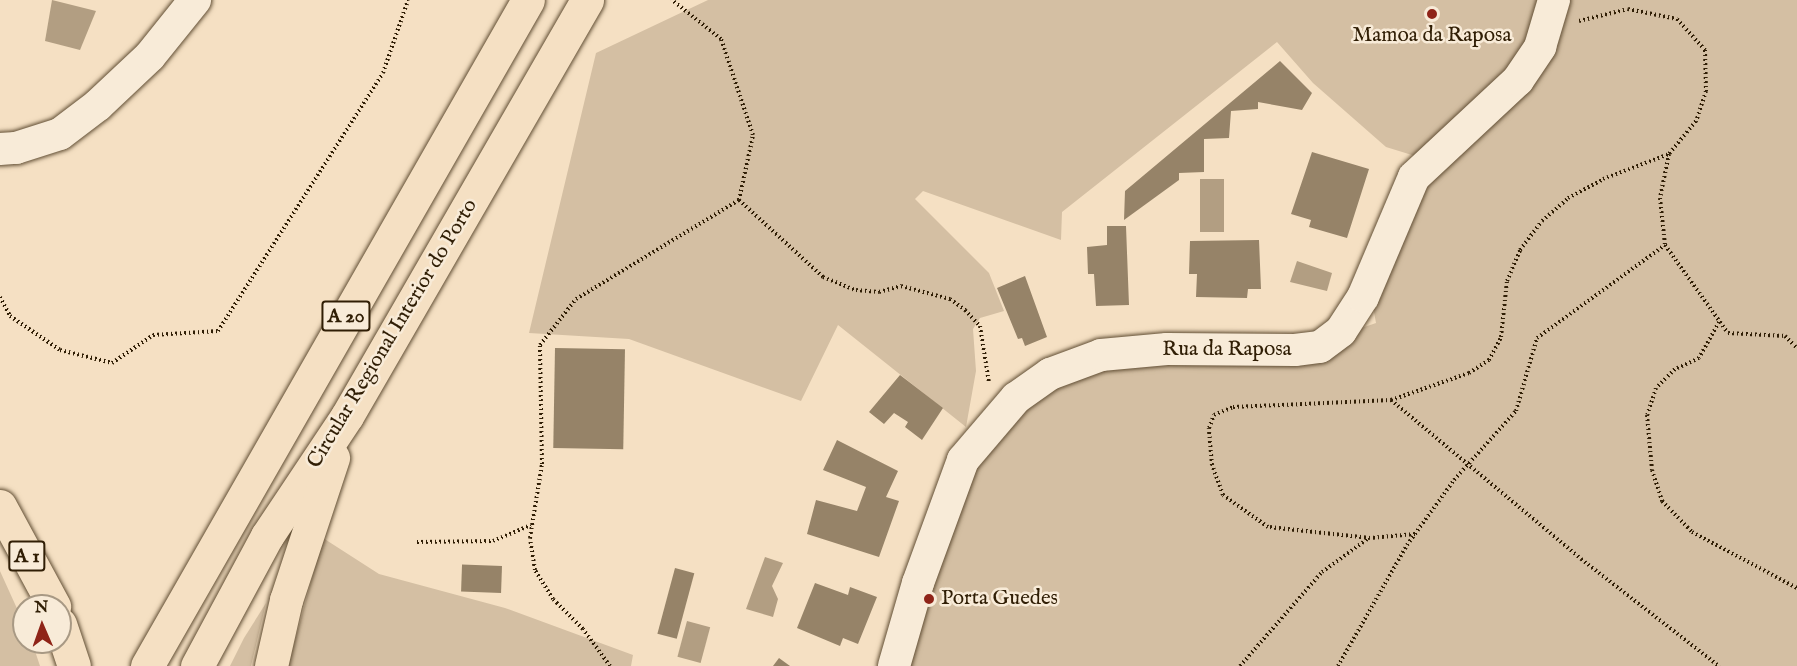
<!DOCTYPE html>
<html>
<head>
<meta charset="utf-8">
<style>
	body { margin:0 }
	#map { position:relative; width:1797px; height:666px; overflow:hidden; background:#f5e0c3; font-family:"IM FELL English",serif }
	div>[style] { position:absolute }
	[style*='--x'] { left:calc(var(--x)*1px); top:calc(var(--y)*1px); width:calc(var(--w)*1px); rotate:calc(var(--a)*1deg) }
	.green>* { inset:0; background:#d4bfa3 }
	.water>* { inset:0; background:#b29e82; transform-origin:0 0 }
	.building>* { inset:0; background:#968368; transform-origin:0 0 }
	.path>* { height:4px; margin-top:-2px; transform-origin:0; background:repeating-linear-gradient(90deg,#301e05 0 1.5px,transparent 0 4.5px) }
	.roads { filter:drop-shadow(0 0 2px #614e34) drop-shadow(0 0 2px #614e34) }
	.minor>* { height:32px; margin:-16px; padding:0 16px; transform-origin:16px; border-radius:16px; background:#f8ebd8 }
	.highway>* { height:33px; margin:-16.5px; padding:0 16.5px; transform-origin:16.5px; border-radius:16.5px; background:#f5e0c3 }
	.dots>* { width:16px; height:16px; translate:-50% -50%; box-sizing:border-box; border:3px solid #f8ebd8; border-radius:50% }
	span { translate:-50% -50%; white-space:nowrap; text-align:center; line-height:1.15; -webkit-text-stroke:5px #f8ebd8; paint-order:stroke }
	.shield-label span { padding:2px 4px; background:#f8ebd8; border:2px solid; border-radius:4px; -webkit-text-stroke-width:0 }
	.shield-label { font-size:20px; color:#301e05; font-weight:700 }
	.poi-label { font-size:21px; color:#301e05 }
	.left { translate:0 -50%; text-align:left }
	.street-label { font-size:21px; color:#301e05 }
	.north { position:absolute; left:12px; top:594px; width:60px; height:60px; box-sizing:border-box; background:#f8ebd8; border:2px solid #a89984; border-radius:50%; rotate:358deg; font-size:16px; font-weight:700; line-height:24px; text-align:center; color:#301e05 }
	.north::after { content:''; display:block; margin:auto; width:21px; height:27px; background:#8f2418; clip-path:polygon(50% 0,100% 100%,50% 72%,0 100%) }
</style>
</head>
<body>
<div id="map">
	<div class="green">
		<i style="clip-path:polygon(708px 0,1797px 0,1797px 666px,895px 666px,961px 450px,1123px 344px,1280px 356px,1376px 323px,1371px 295px,1425px 159px,1386px 147px,1313px 83px,1277px 42px,1062px 212px,1061px 240px,923px 191px,915px 199px,989px 273px,1004px 311px,980px 318px,973px 329px,976px 371px,966px 427px,838px 325px,801px 401px,629px 339px,529px 333px,596px 53px)"></i>
		<i style="clip-path:polygon(323px 538px,379px 574px,505px 608px,633px 655px,631px 666px,288px 666px)"></i>
		<i style="clip-path:polygon(0 571px,24px 624px,24px 642px,32px 642px,40px 666px,0 666px)"></i>
		<i style="clip-path:polygon(266px 603px,251px 666px,230px 666px,244px 638px)"></i>
	</div>
	<div class="water">
		<i style="clip-path:polygon(52px 0,96px 11px,80px 50px,45px 41px)"></i>
		<i style="left:1200px;top:179px;width:24px;height:53px"></i>
		<i style="clip-path:polygon(1297px 261px,1332px 273px,1327px 291px,1290px 282px)"></i>
		<i style="clip-path:polygon(765px 557px,783px 563px,772px 586px,778px 599px,773px 617px,746px 609px)"></i>
		<i style="left:687px;top:621px;width:24px;height:37px;rotate:15deg"></i>
	</div>
	<div class="building">
		<i style="clip-path:polygon(1280px 61px,1312px 93px,1302px 110px,1258px 102px,1258px 109px,1231px 111px,1229px 138px,1204px 139px,1204px 172px,1179px 173px,1179px 180px,1124px 220px,1125px 191px)"></i>
		<i style="clip-path:polygon(1312px 152px,1369px 169px,1347px 238px,1309px 227px,1311px 220px,1291px 214px)"></i>
		<i style="clip-path:polygon(1107px 226px,1126px 226px,1129px 305px,1096px 306px,1094px 274px,1088px 274px,1087px 247px,1107px 245px)"></i>
		<i style="clip-path:polygon(1259px 240px,1261px 289px,1248px 289px,1247px 298px,1196px 297px,1197px 274px,1189px 274px,1190px 241px)"></i>
		<i style="clip-path:polygon(1025px 276px,1047px 337px,1025px 346px,1022px 338px,1018px 339px,997px 288px)"></i>
		<i style="left:555px;top:348px;width:70px;height:100px;rotate:1deg"></i>
		<i style="clip-path:polygon(900px 375px,943px 408px,922px 440px,905px 427px,908px 422px,894px 413px,884px 424px,869px 412px)"></i>
		<i style="clip-path:polygon(837px 440px,898px 471px,886px 497px,899px 501px,879px 557px,807px 534px,816px 500px,857px 511px,866px 487px,823px 470px)"></i>
		<i style="left:502px;top:566px;width:27px;height:40px;rotate:92deg"></i>
		<i style="left:675px;top:568px;width:20px;height:68px;rotate:15deg"></i>
		<i style="clip-path:polygon(815px 583px,848px 595px,850px 587px,877px 597px,858px 644px,843px 638px,840px 646px,797px 628px)"></i>
		<i style="clip-path:polygon(779px 658px,790px 666px,773px 666px)"></i>
	</div>
	<div class="path">
		<i style="--x:1579;--y:21;--w:50;--a:-13.8"></i>
		<i style="--x:1628;--y:9;--w:50;--a:11.5"></i>
		<i style="--x:1677;--y:19;--w:42;--a:47.9"></i>
		<i style="--x:1705;--y:50;--w:41;--a:88.6"></i>
		<i style="--x:1706;--y:91;--w:32;--a:108"></i>
		<i style="--x:1696;--y:121;--w:43;--a:129.3"></i>
		<i style="--x:1669;--y:154;--w:45;--a:101.6"></i>
		<i style="--x:1660;--y:198;--w:47;--a:83.9"></i>
		<i style="--x:1665;--y:245;--w:108;--a:54.4"></i>
		<i style="--x:1728;--y:333;--w:57;--a:3"></i>
		<i style="--x:1785;--y:336;--w:17;--a:45"></i>
		<i style="--x:739;--y:200;--w:114;--a:42.5"></i>
		<i style="--x:823;--y:277;--w:35;--a:22"></i>
		<i style="--x:856;--y:290;--w:23;--a:5"></i>
		<i style="--x:879;--y:292;--w:23;--a:-15"></i>
		<i style="--x:901;--y:286;--w:51;--a:14.9"></i>
		<i style="--x:950;--y:299;--w:19;--a:36"></i>
		<i style="--x:965;--y:310;--w:22;--a:47"></i>
		<i style="--x:980;--y:326;--w:58;--a:81"></i>
		<i style="--x:0;--y:297;--w:21;--a:62"></i>
		<i style="--x:10;--y:316;--w:60;--a:34.2"></i>
		<i style="--x:60;--y:350;--w:54;--a:14"></i>
		<i style="--x:112;--y:363;--w:50;--a:-34.3"></i>
		<i style="--x:153;--y:335;--w:65;--a:-3.5"></i>
		<i style="--x:218;--y:331;--w:306;--a:-57.4"></i>
		<i style="--x:383;--y:73;--w:77;--a:-71.1"></i>
		<i style="--x:1719;--y:322;--w:41;--a:119.1"></i>
		<i style="--x:1699;--y:358;--w:26;--a:155"></i>
		<i style="--x:1675;--y:369;--w:27;--a:135"></i>
		<i style="--x:1656;--y:388;--w:28;--a:108"></i>
		<i style="--x:1647;--y:415;--w:55;--a:84.8"></i>
		<i style="--x:1652;--y:470;--w:33;--a:72"></i>
		<i style="--x:1662;--y:501;--w:43;--a:45.9"></i>
		<i style="--x:1692;--y:532;--w:119;--a:28.1"></i>
		<i style="--x:1391;--y:400;--w:248;--a:39.9"></i>
		<i style="--x:1581;--y:559;--w:175;--a:37.8"></i>
		<i style="--x:1415;--y:534;--w:45;--a:174.9"></i>
		<i style="--x:1370;--y:538;--w:103;--a:-173.8"></i>
		<i style="--x:1268;--y:527;--w:55;--a:-144.6"></i>
		<i style="--x:1223;--y:495;--w:32;--a:-110"></i>
		<i style="--x:1212;--y:465;--w:37;--a:-95"></i>
		<i style="--x:1209;--y:428;--w:14;--a:-69"></i>
		<i style="--x:1214;--y:415;--w:21;--a:-23"></i>
		<i style="--x:1233;--y:407;--w:158;--a:-2.5"></i>
		<i style="--x:1391;--y:400;--w:83;--a:-19.1"></i>
		<i style="--x:1469;--y:373;--w:24;--a:-33"></i>
		<i style="--x:1489;--y:360;--w:26;--a:-62"></i>
		<i style="--x:1501;--y:337;--w:56;--a:-83.9"></i>
		<i style="--x:1507;--y:281;--w:34;--a:-67"></i>
		<i style="--x:1520;--y:250;--w:36;--a:-53"></i>
		<i style="--x:1542;--y:221;--w:35;--a:-41"></i>
		<i style="--x:1568;--y:198;--w:40;--a:-28"></i>
		<i style="--x:1603;--y:179;--w:71;--a:-20.7"></i>
		<i style="--x:417;--y:542;--w:76;--a:-0.8"></i>
		<i style="--x:493;--y:541;--w:41;--a:-22.8"></i>
		<i style="--x:610;--y:666;--w:46;--a:-126.1"></i>
		<i style="--x:583;--y:629;--w:42;--a:-135"></i>
		<i style="--x:553;--y:599;--w:34;--a:-122"></i>
		<i style="--x:535;--y:570;--w:32;--a:-99"></i>
		<i style="--x:530;--y:538;--w:75;--a:-80.8"></i>
		<i style="--x:542;--y:464;--w:119;--a:-91"></i>
		<i style="--x:540;--y:345;--w:58;--a:-52"></i>
		<i style="--x:576;--y:299;--w:191;--a:-31.3"></i>
		<i style="--x:739;--y:200;--w:66;--a:-77.8"></i>
		<i style="--x:753;--y:135;--w:101;--a:-108.4"></i>
		<i style="--x:721;--y:39;--w:63;--a:-141.5"></i>
		<i style="--x:1240;--y:666;--w:125;--a:-48.9"></i>
		<i style="--x:1322;--y:572;--w:58;--a:-35.9"></i>
		<i style="--x:1338;--y:666;--w:139;--a:-60.3"></i>
		<i style="--x:1407;--y:545;--w:80;--a:-54.1"></i>
		<i style="--x:1454;--y:480;--w:93;--a:-48.1"></i>
		<i style="--x:1516;--y:411;--w:76;--a:-74"></i>
		<i style="--x:1537;--y:338;--w:158;--a:-36"></i>
	</div>
	<div class="roads">
		<div class="minor">
			<i style="--x:0;--y:149;--w:16;--a:-4"></i>
			<i style="--x:16;--y:148;--w:46;--a:-17.7"></i>
			<i style="--x:60;--y:134;--w:48;--a:-37.3"></i>
			<i style="--x:98;--y:105;--w:71;--a:-43.3"></i>
			<i style="--x:150;--y:56;--w:72;--a:-51.2"></i>
			<i style="--x:894;--y:666;--w:86;--a:-73.9"></i>
			<i style="--x:918;--y:583;--w:131;--a:-69.9"></i>
			<i style="--x:963;--y:460;--w:82;--a:-49.5"></i>
			<i style="--x:1016;--y:398;--w:42;--a:-35.2"></i>
			<i style="--x:1050;--y:374;--w:54;--a:-20.4"></i>
			<i style="--x:1101;--y:355;--w:66;--a:-5.2"></i>
			<i style="--x:1167;--y:349;--w:128;--a:0.4"></i>
			<i style="--x:1295;--y:350;--w:25;--a:-7"></i>
			<i style="--x:1320;--y:347;--w:26;--a:-37"></i>
			<i style="--x:1341;--y:331;--w:40;--a:-57.1"></i>
			<i style="--x:1363;--y:297;--w:130;--a:-67"></i>
			<i style="--x:1414;--y:177;--w:142;--a:-43"></i>
			<i style="--x:1518;--y:80;--w:40;--a:-56"></i>
			<i style="--x:1540;--y:47;--w:49;--a:-73.4"></i>
		</div>
		<div class="highway">
			<i style="--x:0;--y:506;--w:114;--a:61.6"></i>
			<i style="--x:60;--y:624;--w:44;--a:71.6"></i>
			<i style="--x:147;--y:666;--w:767;--a:-60.23"></i>
			<i style="--x:197;--y:666;--w:148;--a:-61.7"></i>
			<i style="--x:267;--y:536;--w:144;--a:-56.3"></i>
			<i style="--x:347;--y:416;--w:480;--a:-60"></i>
			<i style="--x:271;--y:666;--w:68;--a:-77.2"></i>
			<i style="--x:286;--y:600;--w:150;--a:-71.7"></i>
		</div>
	</div>
	<div class="dots">
		<i style="left:1432px;top:14px;background:#8f2418"></i>
		<i style="left:929px;top:599px;background:#8f2418"></i>
	</div>
	<div class="shield-label">
		<span style="left:346px;top:316px">A 20</span>
		<span style="left:27px;top:556px">A 1</span>
	</div>
	<div class="poi-label">
		<span style="left:1432px;top:36px">Mamoa da Raposa</span>
		<span class="left" style="left:941px;top:599px">Porta Guedes</span>
	</div>
	<div class="street-label">
		<span style="left:393px;top:334px;rotate:-59deg">Circular Regional Interior do Porto</span>
		<span style="left:1227px;top:350px">Rua da Raposa</span>
	</div>
	<div class="north">N</div>
</div>
</body>
</html>
